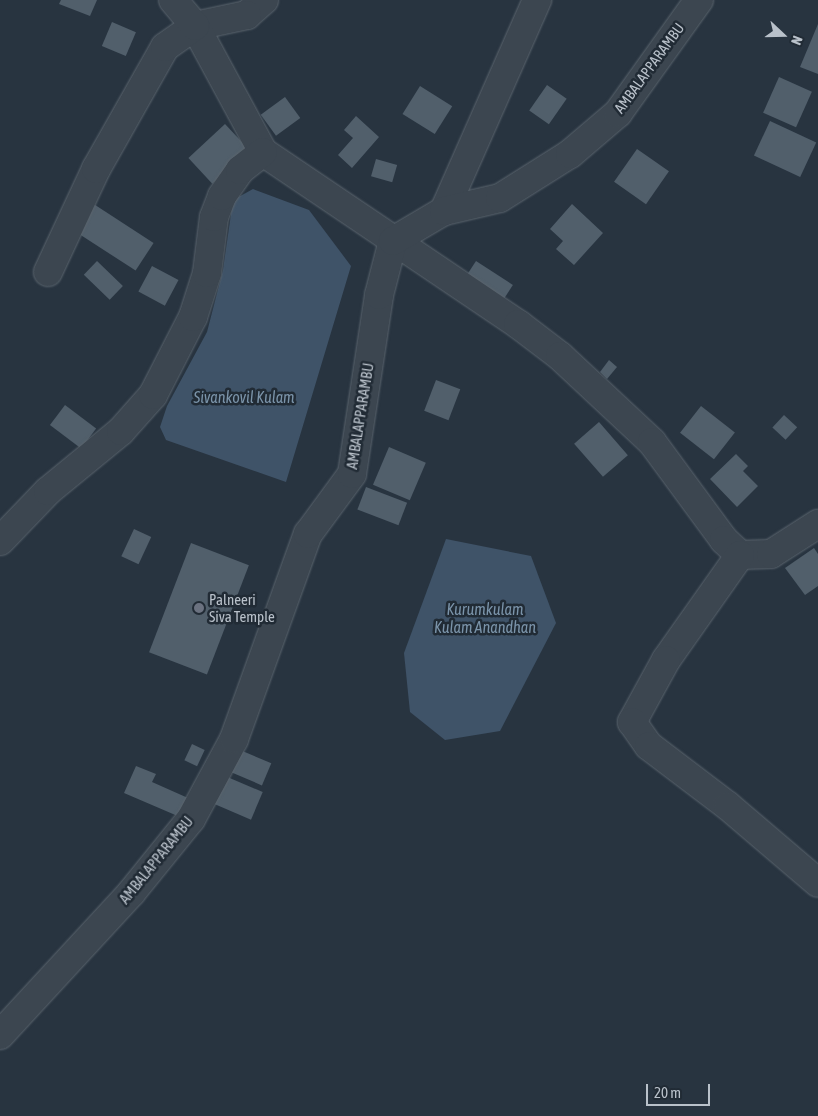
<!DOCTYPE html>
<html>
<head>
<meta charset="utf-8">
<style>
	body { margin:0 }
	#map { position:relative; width:818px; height:1116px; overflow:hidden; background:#283440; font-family:"Asap Condensed",sans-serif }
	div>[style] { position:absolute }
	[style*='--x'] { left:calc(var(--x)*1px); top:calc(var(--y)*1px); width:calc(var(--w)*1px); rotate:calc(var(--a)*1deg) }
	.water>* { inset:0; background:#3f5368 }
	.building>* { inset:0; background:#515f6b; transform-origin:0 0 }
	.roads { filter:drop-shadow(0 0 1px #5a646d) drop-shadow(0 0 1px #5a646d) }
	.minor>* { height:28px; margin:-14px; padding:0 14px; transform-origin:14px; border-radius:14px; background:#3c4650 }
	.dots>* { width:14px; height:14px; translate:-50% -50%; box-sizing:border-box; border:2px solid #212b35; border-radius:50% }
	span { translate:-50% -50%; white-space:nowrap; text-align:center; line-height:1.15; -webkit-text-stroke:5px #212b35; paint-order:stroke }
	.street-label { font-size:15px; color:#b9c1ca }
	.poi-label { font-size:15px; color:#b9c1ca }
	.left { translate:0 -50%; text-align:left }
	.water-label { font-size:16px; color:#7b94aa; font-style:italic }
	.north { position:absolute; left:758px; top:10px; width:50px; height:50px; -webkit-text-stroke:4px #212b35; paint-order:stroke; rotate:111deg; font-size:14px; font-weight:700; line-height:20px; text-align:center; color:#b9c1ca }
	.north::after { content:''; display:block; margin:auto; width:18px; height:22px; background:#b9c1ca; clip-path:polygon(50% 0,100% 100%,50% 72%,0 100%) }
	.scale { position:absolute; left:646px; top:1084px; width:64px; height:22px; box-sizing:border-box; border:2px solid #b9c1ca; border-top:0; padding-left:6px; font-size:15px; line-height:18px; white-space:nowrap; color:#b9c1ca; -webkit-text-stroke:4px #212b35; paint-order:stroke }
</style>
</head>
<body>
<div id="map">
	<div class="water">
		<i style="clip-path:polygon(253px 189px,309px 210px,351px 266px,286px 482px,166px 440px,160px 427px,167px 406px,207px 332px,223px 270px,233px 200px)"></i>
		<i style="clip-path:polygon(446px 539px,531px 556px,556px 623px,500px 731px,445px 740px,410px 712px,404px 653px)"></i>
	</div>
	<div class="building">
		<i style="clip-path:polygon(61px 0,97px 0,90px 16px,59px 4px)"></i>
		<i style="left:112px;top:22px;width:26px;height:26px;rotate:23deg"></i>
		<i style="clip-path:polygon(818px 24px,818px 74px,800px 67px)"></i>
		<i style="left:779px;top:77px;width:36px;height:39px;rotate:24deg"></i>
		<i style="left:547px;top:85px;width:24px;height:31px;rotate:35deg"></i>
		<i style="left:420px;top:86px;width:38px;height:33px;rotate:32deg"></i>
		<i style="left:285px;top:97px;width:26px;height:30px;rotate:54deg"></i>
		<i style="clip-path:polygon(356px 116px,379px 137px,352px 168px,338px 155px,353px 138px,344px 130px)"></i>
		<i style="left:770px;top:121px;width:51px;height:38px;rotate:25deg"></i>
		<i style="left:225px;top:124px;width:35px;height:50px;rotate:47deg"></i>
		<i style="left:637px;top:149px;width:39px;height:40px;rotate:35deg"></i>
		<i style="left:376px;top:159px;width:22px;height:18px;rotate:16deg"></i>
		<i style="left:89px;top:201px;width:77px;height:33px;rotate:33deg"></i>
		<i style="clip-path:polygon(572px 204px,603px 233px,574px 265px,556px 249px,563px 241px,550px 229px)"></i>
		<i style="left:97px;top:261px;width:36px;height:19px;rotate:44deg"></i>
		<i style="left:476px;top:261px;width:44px;height:26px;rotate:33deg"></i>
		<i style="left:152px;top:266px;width:30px;height:29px;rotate:28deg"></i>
		<i style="clip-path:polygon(609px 360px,617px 367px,607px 379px,600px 372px)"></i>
		<i style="left:436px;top:380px;width:26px;height:33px;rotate:21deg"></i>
		<i style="left:65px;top:405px;width:39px;height:25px;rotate:37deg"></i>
		<i style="left:701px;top:406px;width:43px;height:34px;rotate:38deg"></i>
		<i style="left:784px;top:415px;width:18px;height:17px;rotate:43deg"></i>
		<i style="left:599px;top:422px;width:44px;height:33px;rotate:49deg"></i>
		<i style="left:389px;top:447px;width:40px;height:41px;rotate:23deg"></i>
		<i style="clip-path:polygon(736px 454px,748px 466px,743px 471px,758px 486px,737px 507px,710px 479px)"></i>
		<i style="left:366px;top:487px;width:44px;height:24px;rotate:21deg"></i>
		<i style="left:134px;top:529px;width:19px;height:30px;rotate:25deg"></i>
		<i style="left:191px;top:543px;width:62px;height:117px;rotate:21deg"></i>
		<i style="clip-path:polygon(814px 548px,818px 554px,818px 586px,805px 595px,785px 568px)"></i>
		<i style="left:192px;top:744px;width:14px;height:18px;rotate:25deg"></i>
		<i style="left:240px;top:750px;width:34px;height:24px;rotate:23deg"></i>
		<i style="clip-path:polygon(136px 766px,156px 774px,152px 782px,188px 798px,180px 817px,124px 793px)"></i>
		<i style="left:225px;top:776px;width:41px;height:30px;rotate:23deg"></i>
	</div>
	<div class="roads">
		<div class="minor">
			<i style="--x:264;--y:0;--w:23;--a:139"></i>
			<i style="--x:247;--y:15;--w:53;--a:168.1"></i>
			<i style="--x:195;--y:26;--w:143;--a:61.6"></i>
			<i style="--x:263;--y:152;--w:308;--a:34"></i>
			<i style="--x:518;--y:324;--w:53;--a:37.3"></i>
			<i style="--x:560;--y:356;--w:126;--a:43.1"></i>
			<i style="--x:652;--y:442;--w:122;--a:53.7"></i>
			<i style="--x:724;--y:540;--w:22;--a:43"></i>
			<i style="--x:740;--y:555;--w:31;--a:-2"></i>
			<i style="--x:771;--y:554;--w:56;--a:-32.6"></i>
			<i style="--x:444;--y:211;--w:231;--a:-66.2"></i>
			<i style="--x:48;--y:272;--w:114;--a:-65"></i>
			<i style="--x:96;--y:169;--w:140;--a:-60.5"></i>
			<i style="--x:165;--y:47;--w:37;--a:-35"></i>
			<i style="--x:195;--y:26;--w:34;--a:-130"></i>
			<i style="--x:0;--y:541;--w:69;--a:-46.2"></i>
			<i style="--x:48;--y:491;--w:94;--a:-39.4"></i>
			<i style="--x:121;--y:431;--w:48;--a:-48.4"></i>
			<i style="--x:153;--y:395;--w:88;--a:-62.9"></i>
			<i style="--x:193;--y:317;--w:46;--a:-72.3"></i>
			<i style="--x:207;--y:273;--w:56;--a:-82.9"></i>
			<i style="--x:214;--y:217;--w:22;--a:-69"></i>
			<i style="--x:222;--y:196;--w:32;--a:-55"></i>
			<i style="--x:240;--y:170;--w:29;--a:-38"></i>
			<i style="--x:740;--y:555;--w:128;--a:125.2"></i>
			<i style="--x:666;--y:660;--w:71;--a:118.7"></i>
			<i style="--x:632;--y:722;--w:29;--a:55"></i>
			<i style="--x:649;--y:746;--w:99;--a:37.2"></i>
			<i style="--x:728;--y:806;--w:118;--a:40.5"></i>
			<i style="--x:0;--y:1035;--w:193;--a:-47.3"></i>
			<i style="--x:131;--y:893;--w:95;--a:-51"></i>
			<i style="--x:191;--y:819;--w:91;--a:-61.7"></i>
			<i style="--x:234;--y:739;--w:218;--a:-70.2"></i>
			<i style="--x:308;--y:534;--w:74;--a:-53.7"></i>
			<i style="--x:352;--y:474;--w:181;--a:-81.4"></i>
			<i style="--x:379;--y:295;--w:56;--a:-75.5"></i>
			<i style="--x:393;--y:241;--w:59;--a:-30.5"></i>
			<i style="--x:444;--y:211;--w:57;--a:-13.1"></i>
			<i style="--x:500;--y:198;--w:83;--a:-32.2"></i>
			<i style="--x:570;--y:154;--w:63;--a:-40.5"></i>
			<i style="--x:618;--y:113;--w:139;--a:-54.4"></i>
		</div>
	</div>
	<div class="dots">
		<i style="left:199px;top:608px;background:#6b7280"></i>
	</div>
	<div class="street-label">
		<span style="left:649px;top:68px;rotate:-54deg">AMBALAPPARAMBU</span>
		<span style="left:360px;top:416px;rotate:-81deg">AMBALAPPARAMBU</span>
		<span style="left:156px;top:860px;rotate:-51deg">AMBALAPPARAMBU</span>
	</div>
	<div class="poi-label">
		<span class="left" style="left:209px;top:608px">Palneeri<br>Siva Temple</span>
	</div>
	<div class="water-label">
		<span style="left:244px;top:397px">Sivankovil Kulam</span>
		<span style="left:485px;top:618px">Kurumkulam<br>Kulam Anandhan</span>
	</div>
	<div class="north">N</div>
	<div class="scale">20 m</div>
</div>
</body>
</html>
